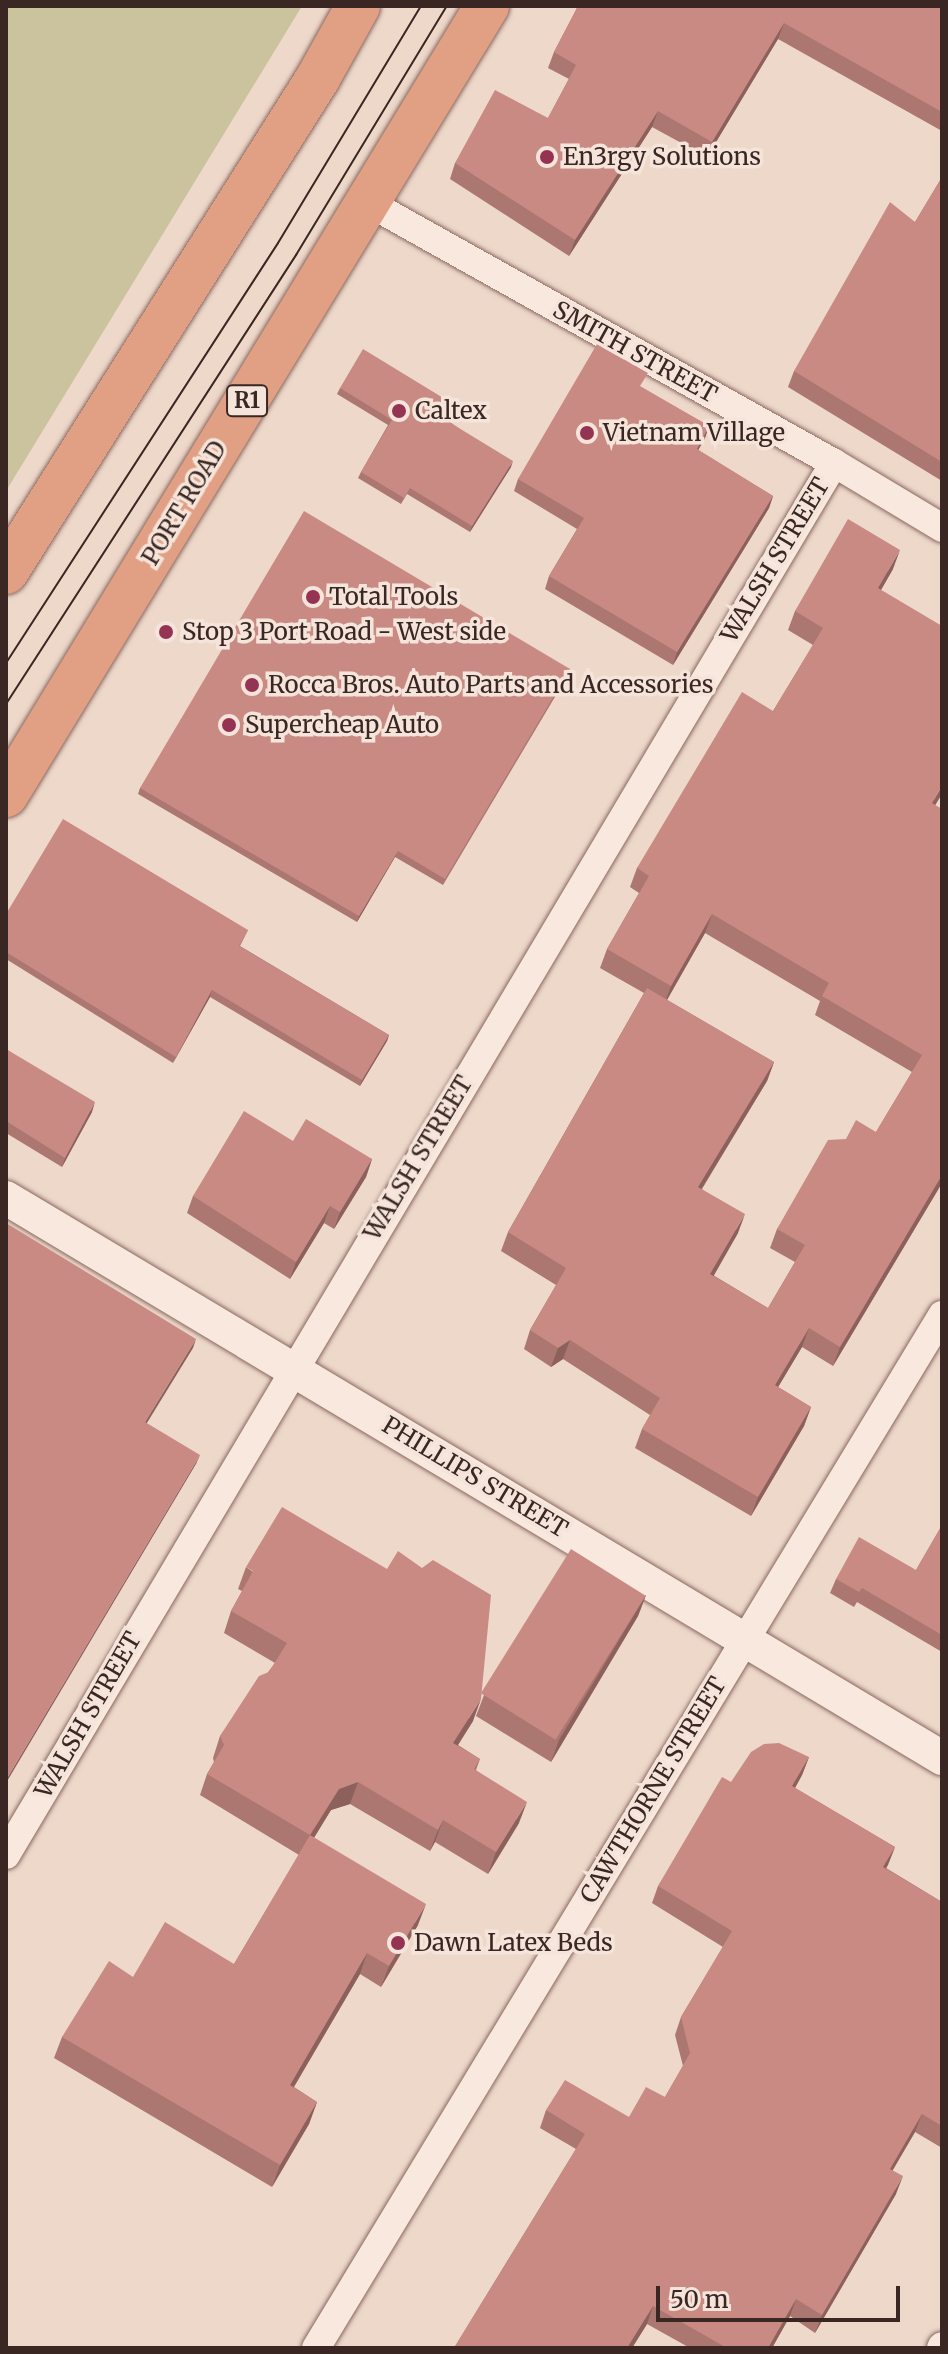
<!DOCTYPE html>
<html>
<head>
<meta charset="utf-8">
<style>
	body { margin:0 }
	#map { position:relative; width:948px; height:2354px; overflow:hidden; background:#edd8ca; font-family:Merriweather,serif }
	div>[style] { position:absolute }
	[style*='--x'] { left:calc(var(--x)*1px); top:calc(var(--y)*1px); width:calc(var(--w)*1px); rotate:calc(var(--a)*1deg) }
	.green>* { inset:0; background:#cbc29e }
	.roads { filter:drop-shadow(0 0 2px #89685f) drop-shadow(0 0 2px #89685f) }
	.minor>* { height:28px; margin:-14px; padding:0 14px; transform-origin:14px; border-radius:14px; background:#f8e8dd }
	.tertiary>* { height:34px; margin:-17px; padding:0 17px; transform-origin:17px; border-radius:17px; background:#f8e8dd }
	.trunk>* { height:44px; margin:-22px; padding:0 22px; transform-origin:22px; border-radius:22px; background:#e1a084 }
	.tram>* { height:2px; margin:-1px; padding:0 1px; transform-origin:1px; border-radius:1px; background:#3a2622 }
	.wall>* { inset:0; background:#ac7771 }
	.shaded-wall>* { inset:0; background:#8c615c; transform-origin:0 0 }
	.building>* { inset:0; background:#c88a83; transform-origin:0 0 }
	.dots>* { width:22px; height:22px; translate:-50% -50%; box-sizing:border-box; border:4px solid #f4e4da; border-radius:50% }
	span { translate:-50% -50%; white-space:nowrap; text-align:center; line-height:1.15; -webkit-text-stroke:7px #f4e4da; paint-order:stroke }
	.shield-label span { padding:2px 6px; background:#f4e4da; border:2px solid; border-radius:6px; -webkit-text-stroke-width:0 }
	.shield-label { font-size:22px; color:#3a2622; font-weight:700 }
	.poi-label { font-size:24px; color:#3a2622 }
	.left { translate:0 -50%; text-align:left }
	.street-label { font-size:24px; color:#3a2622 }
	.frame { position:absolute; inset:0; border:8px solid #3a2622; pointer-events:none }
	.scale { position:absolute; left:656px; top:2286px; width:244px; height:36px; box-sizing:border-box; border:4px solid #3a2622; border-top:0; padding-left:10px; font-size:24px; line-height:28px; white-space:nowrap; color:#3a2622; -webkit-text-stroke:6px #f4e4da; paint-order:stroke }
</style>
</head>
<body>
<div id="map">
	<div class="green">
		<i style="clip-path:polygon(6px 6px,302px 6px,6px 491px)"></i>
	</div>
	<div class="roads">
		<div class="minor">
			<i style="--x:369;--y:203;--w:533;--a:29.21"></i>
			<i style="--x:834;--y:463;--w:126;--a:31"></i>
			<i style="--x:6;--y:1855;--w:1620;--a:-59.25"></i>
			<i style="--x:316;--y:2348;--w:1208;--a:-58.78"></i>
			<i style="--x:941;--y:2348;--w:2;--a:-63"></i>
		</div>
		<div class="tertiary">
			<i style="--x:6;--y:1198;--w:1091;--a:30.89"></i>
		</div>
		<div class="trunk">
			<i style="--x:6;--y:572;--w:584;--a:-57.72"></i>
			<i style="--x:318;--y:78;--w:82;--a:-60.9"></i>
			<i style="--x:6;--y:795;--w:924;--a:-58.63"></i>
		</div>
	</div>
	<div class="tram">
		<i style="--x:6;--y:663;--w:500;--a:-57.07"></i>
		<i style="--x:278;--y:243;--w:277;--a:-58.9"></i>
		<i style="--x:6;--y:704;--w:535;--a:-57.14"></i>
		<i style="--x:296;--y:255;--w:291;--a:-58.8"></i>
	</div>
	<div class="wall">
		<i style="clip-path:polygon(578px 6px,942px 6px,942px 131px,778px 39px,707px 157px,652px 127px,569px 256px,450px 179px,455px 163px,548px 118px,569px 79px,548px 68px,554px 52px)"></i>
		<i style="clip-path:polygon(942px 177px,942px 481px,788px 387px,794px 371px,915px 222px)"></i>
		<i style="clip-path:polygon(340px 388px,458px 407px,450px 422px,511px 467px,470px 532px,407px 494px,401px 504px,358px 478px,361px 472px,388px 425px,337px 394px)"></i>
		<i style="clip-path:polygon(642px 388px,709px 426px,705px 438px,698px 450px,773px 496px,769px 508px,673px 665px,545px 589px,549px 576px,577px 529px,514px 491px,518px 479px)"></i>
		<i style="clip-path:polygon(evenodd,893px 569px,881px 590px,935px 805px,942px 1183px,833px 1366px,802px 1347px,778px 1387px,811px 1407px,804px 1426px,751px 1516px,635px 1448px,642px 1429px,650px 1415px,563px 1359px,551px 1367px,524px 1349px,530px 1330px,556px 1285px,501px 1251px,508px 1232px,644px 993px,600px 968px,607px 949px,639px 893px,630px 887px,637px 868px,773px 711px,813px 645px,788px 630px,795px 611px,893px 569px,705px 933px,820px 1001px,815px 1015px,912px 1072px,876px 1132px,846px 1139px,777px 1229px,770px 1248px,795px 1262px,768px 1308px,713px 1275px,738px 1233px,702px 1189px,767px 1081px,774px 1062px,667px 1000px,705px 933px)"></i>
		<i style="clip-path:polygon(570px 669px,568px 675px,443px 885px,395px 857px,357px 922px,138px 794px,140px 788px)"></i>
		<i style="clip-path:polygon(6px 914px,248px 930px,240px 946px,389px 1035px,387px 1041px,360px 1086px,210px 997px,173px 1063px,6px 959px)"></i>
		<i style="clip-path:polygon(6px 1049px,92px 1112px,62px 1167px,6px 1133px)"></i>
		<i style="clip-path:polygon(293px 1141px,372px 1159px,366px 1177px,334px 1229px,324px 1223px,290px 1279px,187px 1213px,193px 1196px)"></i>
		<i style="clip-path:polygon(942px 1525px,942px 1652px,857px 1602px,854px 1607px,830px 1593px,836px 1579px,916px 1570px)"></i>
		<i style="clip-path:polygon(246px 1567px,473px 1721px,458px 1745px,480px 1759px,476px 1770px,519px 1823px,488px 1874px,435px 1842px,430px 1851px,350px 1804px,331px 1810px,314px 1838px,418px 1925px,381px 1987px,360px 1974px,294px 2087px,317px 2102px,309px 2124px,272px 2187px,54px 2058px,62px 2037px,133px 1977px,234px 1964px,299px 1855px,200px 1795px,207px 1774px,214px 1762px,213px 1758px,220px 1736px,275px 1663px,224px 1633px,231px 1611px,242px 1591px,238px 1589px)"></i>
		<i style="clip-path:polygon(646px 1595px,638px 1616px,551px 1762px,476px 1716px,484px 1695px)"></i>
		<i style="clip-path:polygon(809px 1757px,802px 1775px,795px 1788px,895px 1847px,886px 1868px,942px 1902px,942px 2148px,915px 2132px,893px 2170px,896px 2194px,815px 2333px,790px 2316px,772px 2348px,690px 2348px,647px 2324px,632px 2348px,454px 2348px,576px 2149px,540px 2128px,546px 2110px,629px 2117px,665px 2097px,683px 2066px,675px 2035px,681px 2017px,723px 1947px,652px 1903px,658px 1886px,731px 1782px)"></i>
	</div>
	<div class="shaded-wall">
		<i style="clip-path:polygon(784px 23px,778px 39px,707px 157px,712px 142px)"></i>
		<i style="clip-path:polygon(658px 111px,652px 127px,569px 256px,575px 240px)"></i>
		<i style="clip-path:polygon(709px 426px,705px 438px,692px 461px,697px 449px)"></i>
		<i style="clip-path:polygon(513px 461px,511px 467px,470px 532px,472px 526px)"></i>
		<i style="clip-path:polygon(773px 496px,769px 508px,673px 665px,677px 652px)"></i>
		<i style="clip-path:polygon(900px 550px,893px 569px,871px 607px,878px 588px)"></i>
		<i style="left:570px;top:669px;width:6px;height:244px;rotate:108deg"></i>
		<i style="clip-path:polygon(942px 786px,942px 794px,925px 822px,932px 803px)"></i>
		<i style="clip-path:polygon(398px 851px,395px 857px,357px 922px,359px 916px)"></i>
		<i style="clip-path:polygon(712px 914px,705px 933px,664px 1005px,671px 986px)"></i>
		<i style="clip-path:polygon(212px 990px,210px 997px,173px 1063px,176px 1057px)"></i>
		<i style="clip-path:polygon(389px 1035px,387px 1041px,360px 1086px,362px 1080px)"></i>
		<i style="clip-path:polygon(774px 1062px,767px 1081px,691px 1206px,698px 1187px)"></i>
		<i style="clip-path:polygon(95px 1102px,92px 1112px,62px 1167px,65px 1158px)"></i>
		<i style="clip-path:polygon(372px 1159px,366px 1177px,334px 1229px,340px 1212px)"></i>
		<i style="clip-path:polygon(942px 1175px,942px 1183px,833px 1366px,840px 1347px)"></i>
		<i style="clip-path:polygon(330px 1206px,324px 1223px,290px 1279px,296px 1262px)"></i>
		<i style="clip-path:polygon(745px 1214px,738px 1233px,704px 1293px,710px 1274px)"></i>
		<i style="clip-path:polygon(809px 1328px,802px 1347px,768px 1404px,775px 1385px)"></i>
		<i style="clip-path:polygon(196px 1339px,193px 1348px,142px 1431px,145px 1422px)"></i>
		<i style="clip-path:polygon(570px 1340px,563px 1359px,551px 1367px,558px 1348px)"></i>
		<i style="clip-path:polygon(811px 1407px,804px 1426px,751px 1516px,758px 1497px)"></i>
		<i style="clip-path:polygon(200px 1455px,196px 1464px,6px 1783px,6px 1780px)"></i>
		<i style="clip-path:polygon(646px 1595px,638px 1616px,551px 1762px,559px 1740px)"></i>
		<i style="clip-path:polygon(481px 1699px,473px 1721px,446px 1764px,453px 1743px)"></i>
		<i style="clip-path:polygon(809px 1757px,802px 1775px,786px 1804px,792px 1786px)"></i>
		<i style="clip-path:polygon(358px 1782px,350px 1804px,331px 1810px,302px 1857px,310px 1835px,339px 1789px)"></i>
		<i style="clip-path:polygon(527px 1802px,519px 1823px,488px 1874px,496px 1852px)"></i>
		<i style="clip-path:polygon(443px 1820px,435px 1842px,430px 1851px,438px 1830px)"></i>
		<i style="clip-path:polygon(895px 1847px,888px 1865px,877px 1884px,883px 1867px)"></i>
		<i style="clip-path:polygon(426px 1904px,418px 1925px,381px 1987px,389px 1966px)"></i>
		<i style="clip-path:polygon(367px 1953px,360px 1974px,282px 2107px,290px 2085px)"></i>
		<i style="clip-path:polygon(317px 2102px,309px 2124px,272px 2187px,280px 2165px)"></i>
		<i style="clip-path:polygon(922px 2114px,915px 2132px,883px 2186px,890px 2169px)"></i>
		<i style="clip-path:polygon(903px 2176px,896px 2194px,815px 2333px,822px 2315px)"></i>
		<i style="clip-path:polygon(796px 2299px,790px 2316px,772px 2348px,768px 2348px)"></i>
		<i style="clip-path:polygon(653px 2306px,647px 2324px,632px 2348px,627px 2348px)"></i>
	</div>
	<div class="building">
		<i style="clip-path:polygon(578px 6px,942px 6px,942px 112px,784px 23px,712px 142px,658px 111px,575px 240px,455px 163px,495px 90px,548px 118px,576px 65px,554px 52px)"></i>
		<i style="clip-path:polygon(942px 177px,942px 462px,794px 371px,890px 202px,915px 222px)"></i>
		<i style="clip-path:polygon(597px 344px,648px 373px,640px 386px,709px 426px,697px 449px,773px 496px,677px 652px,549px 576px,584px 518px,518px 479px)"></i>
		<i style="clip-path:polygon(363px 349px,458px 407px,449px 422px,513px 461px,472px 526px,410px 488px,404px 498px,361px 472px,392px 420px,340px 388px)"></i>
		<i style="clip-path:polygon(304px 511px,570px 669px,445px 879px,398px 851px,359px 916px,140px 788px)"></i>
		<i style="clip-path:polygon(848px 519px,900px 550px,878px 588px,942px 626px,942px 786px,932px 803px,942px 809px,942px 1175px,840px 1347px,809px 1328px,775px 1385px,811px 1407px,758px 1497px,642px 1429px,660px 1398px,570px 1340px,558px 1348px,530px 1330px,566px 1268px,508px 1232px,647px 988px,774px 1062px,698px 1187px,745px 1214px,710px 1274px,768px 1308px,805px 1245px,777px 1229px,828px 1140px,846px 1139px,856px 1120px,876px 1132px,922px 1055px,822px 996px,829px 983px,712px 914px,671px 986px,607px 949px,649px 876px,637px 868px,742px 692px,773px 711px,823px 628px,795px 611px)"></i>
		<i style="clip-path:polygon(63px 819px,248px 930px,239px 946px,389px 1035px,362px 1080px,212px 990px,176px 1057px,6px 952px,6px 914px)"></i>
		<i style="clip-path:polygon(6px 1049px,95px 1102px,65px 1158px,6px 1121px)"></i>
		<i style="clip-path:polygon(244px 1111px,293px 1141px,306px 1119px,372px 1159px,340px 1212px,330px 1206px,296px 1262px,193px 1196px)"></i>
		<i style="clip-path:polygon(6px 1223px,196px 1339px,145px 1422px,200px 1455px,6px 1780px)"></i>
		<i style="clip-path:polygon(282px 1507px,387px 1569px,398px 1551px,422px 1568px,433px 1560px,491px 1595px,481px 1699px,453px 1743px,480px 1759px,474px 1769px,527px 1802px,496px 1852px,443px 1820px,438px 1830px,358px 1782px,339px 1789px,310px 1835px,207px 1774px,224px 1745px,220px 1736px,259px 1676px,269px 1672px,287px 1643px,231px 1611px,253px 1571px,246px 1567px)"></i>
		<i style="clip-path:polygon(942px 1525px,942px 1635px,862px 1588px,859px 1592px,836px 1579px,859px 1537px,916px 1570px)"></i>
		<i style="left:571px;top:1549px;width:88px;height:170px;rotate:32deg"></i>
		<i style="clip-path:polygon(779px 1743px,809px 1757px,792px 1786px,895px 1847px,883px 1867px,942px 1902px,942px 2126px,922px 2114px,890px 2169px,903px 2176px,822px 2315px,796px 2299px,768px 2348px,727px 2348px,653px 2306px,627px 2348px,454px 2348px,585px 2134px,546px 2110px,565px 2080px,629px 2117px,646px 2087px,665px 2097px,690px 2053px,681px 2017px,732px 1931px,658px 1886px,722px 1777px,731px 1782px,751px 1752px,764px 1744px)"></i>
		<i style="clip-path:polygon(310px 1835px,426px 1904px,389px 1966px,367px 1953px,290px 2085px,317px 2102px,280px 2165px,62px 2037px,109px 1961px,133px 1977px,165px 1922px,234px 1964px)"></i>
	</div>
	<div class="dots">
		<i style="left:547px;top:157px;background:#943352"></i>
		<i style="left:399px;top:411px;background:#943352"></i>
		<i style="left:587px;top:433px;background:#943352"></i>
		<i style="left:313px;top:597px;background:#943352"></i>
		<i style="left:166px;top:632px;background:#943352"></i>
		<i style="left:252px;top:685px;background:#943352"></i>
		<i style="left:229px;top:725px;background:#943352"></i>
		<i style="left:398px;top:1943px;background:#943352"></i>
	</div>
	<div class="shield-label">
		<span style="left:247px;top:401px">R1</span>
	</div>
	<div class="poi-label">
		<span class="left" style="left:563px;top:157px">En3rgy Solutions</span>
		<span class="left" style="left:415px;top:411px">Caltex</span>
		<span class="left" style="left:603px;top:433px">Vietnam Village</span>
		<span class="left" style="left:329px;top:597px">Total Tools</span>
		<span class="left" style="left:182px;top:632px">Stop 3 Port Road - West side</span>
		<span class="left" style="left:268px;top:685px">Rocca Bros. Auto Parts and Accessories</span>
		<span class="left" style="left:245px;top:725px">Supercheap Auto</span>
		<span class="left" style="left:414px;top:1943px">Dawn Latex Beds</span>
	</div>
	<div class="street-label">
		<span style="left:635px;top:352px;rotate:29deg">SMITH STREET</span>
		<span style="left:184px;top:503px;rotate:-59deg">PORT ROAD</span>
		<span style="left:775px;top:560px;rotate:-59deg">WALSH STREET</span>
		<span style="left:418px;top:1158px;rotate:-59deg">WALSH STREET</span>
		<span style="left:475px;top:1477px;rotate:31deg">PHILLIPS STREET</span>
		<span style="left:88px;top:1715px;rotate:-60deg">WALSH STREET</span>
		<span style="left:653px;top:1790px;rotate:-59deg">CAWTHORNE STREET</span>
	</div>
	<div class="frame"></div>
	<div class="scale">50 m</div>
</div>
</body>
</html>
